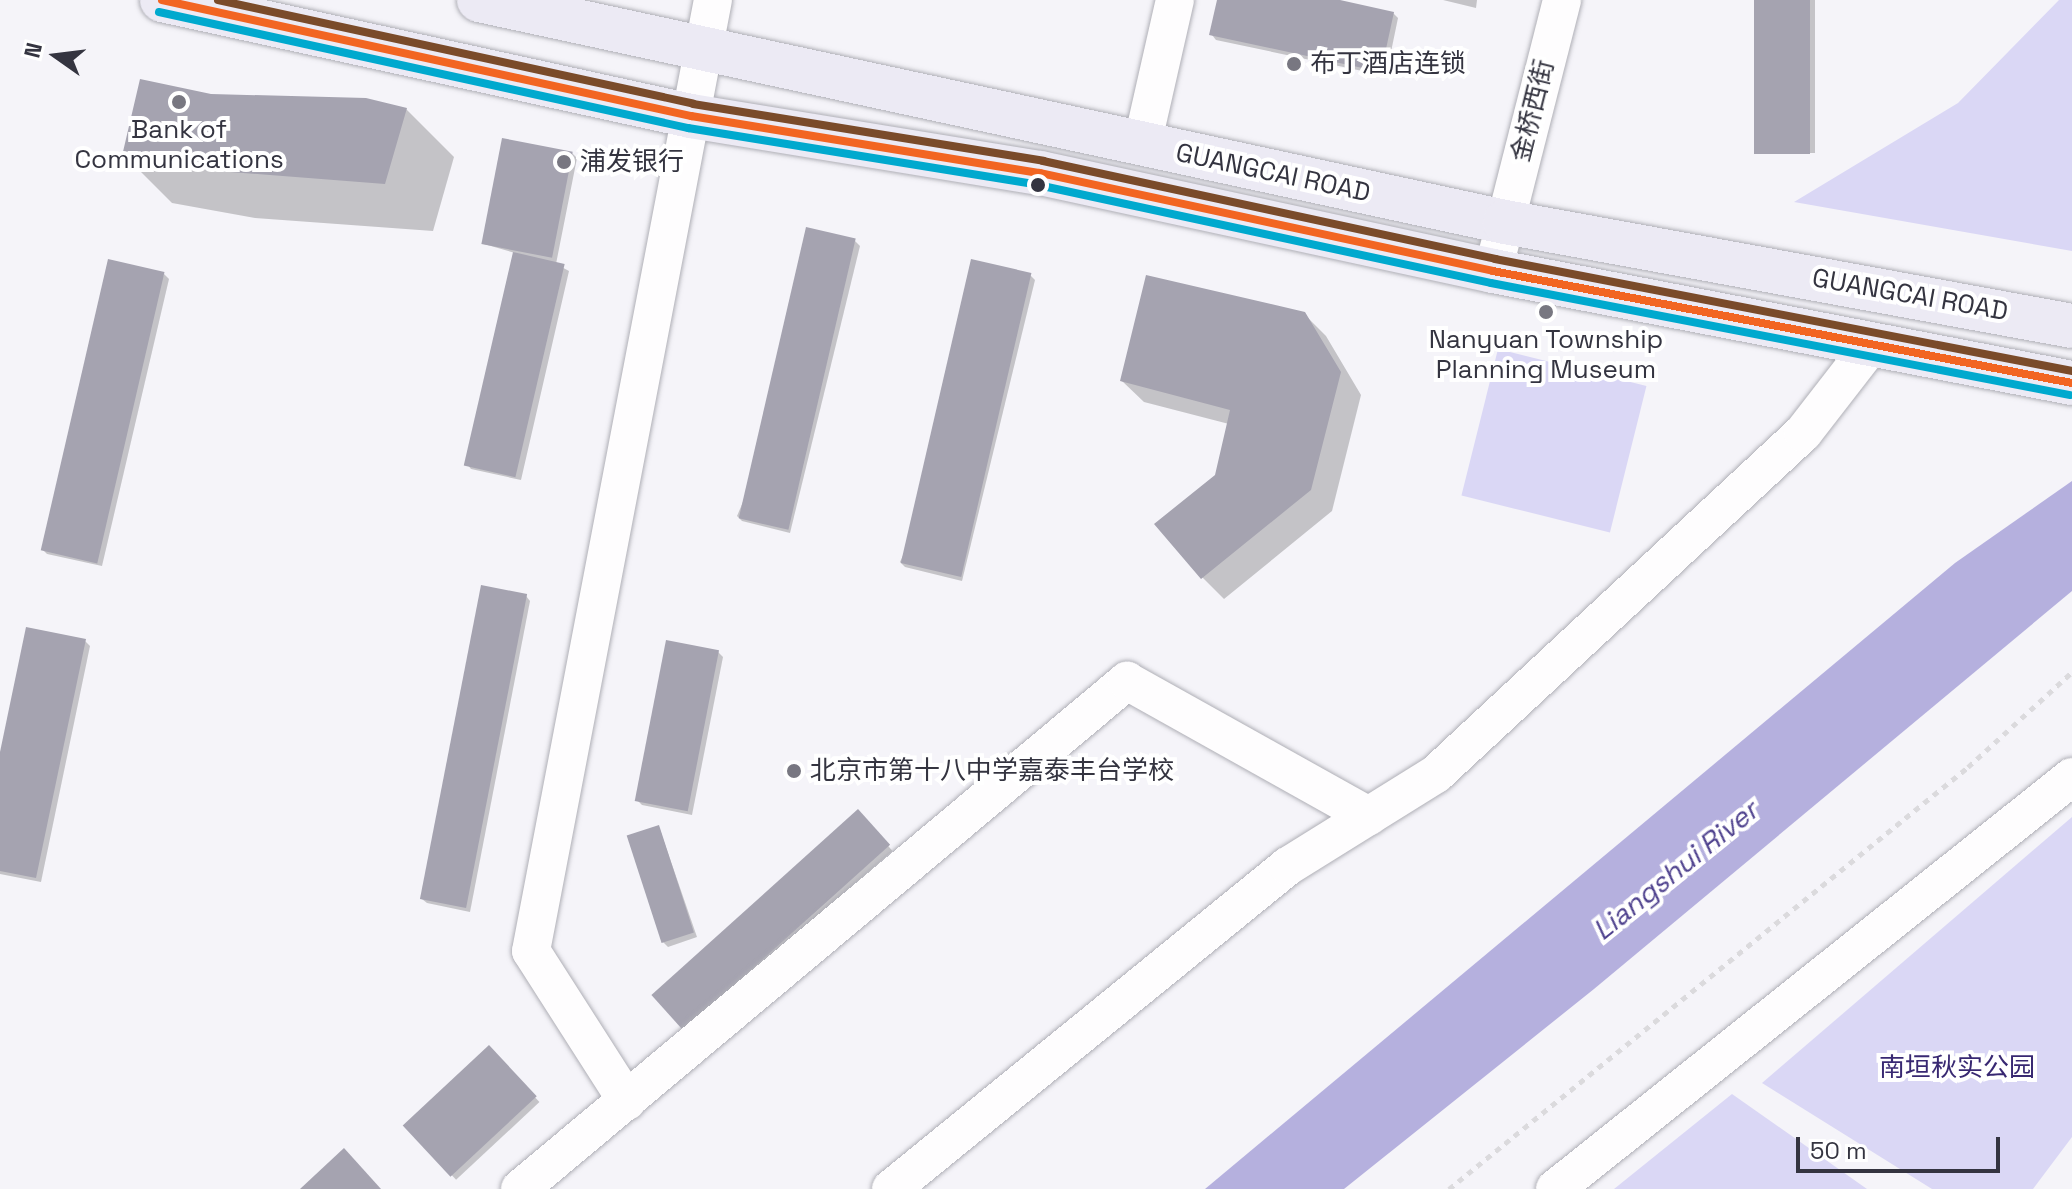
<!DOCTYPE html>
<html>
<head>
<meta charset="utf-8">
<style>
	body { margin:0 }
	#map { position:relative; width:2072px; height:1189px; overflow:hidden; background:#f5f4f9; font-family:"Space Grotesk","Noto Sans SC",sans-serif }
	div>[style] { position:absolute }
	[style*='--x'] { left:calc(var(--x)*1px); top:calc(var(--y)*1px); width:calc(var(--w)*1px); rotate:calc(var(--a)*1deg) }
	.green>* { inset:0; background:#dad7f5; transform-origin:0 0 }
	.water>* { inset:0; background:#b5b0de }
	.shadow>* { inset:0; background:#0003; transform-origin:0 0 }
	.building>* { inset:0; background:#a5a3b0; transform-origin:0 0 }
	.path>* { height:5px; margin-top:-2.5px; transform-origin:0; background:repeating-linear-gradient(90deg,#dbdadd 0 6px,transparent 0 12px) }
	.roads { filter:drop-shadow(0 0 2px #afafb6) drop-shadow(0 0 2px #afafb6) }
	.minor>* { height:38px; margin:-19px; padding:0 19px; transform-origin:19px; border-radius:19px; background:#fefdfe }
	.major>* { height:44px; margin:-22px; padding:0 22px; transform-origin:22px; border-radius:22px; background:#eceaf4 }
	.bus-1>* { height:8px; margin:-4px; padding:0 4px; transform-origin:4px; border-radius:4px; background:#f26522 }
	.bus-2>* { height:8px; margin:-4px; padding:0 4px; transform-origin:4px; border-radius:4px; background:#00a9ce }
	.bus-3>* { height:8px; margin:-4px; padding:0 4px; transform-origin:4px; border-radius:4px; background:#7a4b2a }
	.dots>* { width:22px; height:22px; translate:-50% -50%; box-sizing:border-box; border:4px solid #fff; border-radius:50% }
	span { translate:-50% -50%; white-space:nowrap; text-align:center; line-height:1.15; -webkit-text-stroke:8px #fff; paint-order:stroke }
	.poi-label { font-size:26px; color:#343440 }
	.left { translate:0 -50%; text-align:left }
	.street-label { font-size:26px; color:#343440 }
	.park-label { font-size:26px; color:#382872 }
	.water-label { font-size:28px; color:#4f428e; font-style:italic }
	.north { position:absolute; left:16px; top:16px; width:80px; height:80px; -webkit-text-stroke:6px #fff; paint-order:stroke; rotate:284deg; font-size:22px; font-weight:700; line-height:32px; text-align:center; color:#343440 }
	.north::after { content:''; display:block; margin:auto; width:28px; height:36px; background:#343440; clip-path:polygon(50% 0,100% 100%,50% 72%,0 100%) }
	.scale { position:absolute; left:1796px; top:1137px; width:204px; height:36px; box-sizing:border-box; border:4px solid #343440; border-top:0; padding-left:10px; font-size:24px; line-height:28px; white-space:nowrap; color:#343440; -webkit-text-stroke:6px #fff; paint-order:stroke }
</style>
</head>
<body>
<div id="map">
	<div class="green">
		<i style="clip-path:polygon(2059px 0,2072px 0,2072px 251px,1794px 202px,1958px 103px)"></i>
		<i style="left:1498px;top:349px;width:153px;height:151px;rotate:14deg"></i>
		<i style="clip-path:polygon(2072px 817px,2072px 1137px,2033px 1189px,1932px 1189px,1762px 1083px)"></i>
		<i style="clip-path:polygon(1732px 1094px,1867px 1189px,1614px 1189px)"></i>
	</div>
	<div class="water">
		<i style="clip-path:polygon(2072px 481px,2072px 591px,1594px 989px,1344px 1189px,1205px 1189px,1955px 563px)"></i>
	</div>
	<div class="shadow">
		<i style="clip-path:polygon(1219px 0,1330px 0,1393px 13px,1398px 18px,1386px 76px,1216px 40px,1212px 35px)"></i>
		<i style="clip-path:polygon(1443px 0,1477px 0,1476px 8px)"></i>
		<i style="left:1756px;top:0;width:59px;height:153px"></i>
		<i style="clip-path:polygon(211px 96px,406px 109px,454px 157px,433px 231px,255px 218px,172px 203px,124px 155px)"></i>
		<i style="clip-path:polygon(572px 153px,577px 158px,556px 264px,569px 271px,521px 480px,471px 469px,467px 464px,515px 253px,484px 244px)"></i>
		<i style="clip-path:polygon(855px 241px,860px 246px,790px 533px,742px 521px,737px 516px)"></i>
		<i style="clip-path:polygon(164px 274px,169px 279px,102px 566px,47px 554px,42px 549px)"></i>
		<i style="clip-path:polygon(1030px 275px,1035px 280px,962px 581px,905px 567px,900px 562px)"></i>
		<i style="clip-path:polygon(1304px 314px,1326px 336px,1361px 395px,1332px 511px,1224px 599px,1202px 577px,1229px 424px,1144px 402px,1122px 381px)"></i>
		<i style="clip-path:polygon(526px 596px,530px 601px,470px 912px,427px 903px,422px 899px)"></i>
		<i style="clip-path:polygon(85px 641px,90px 646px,41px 882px,0 874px,0 762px)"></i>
		<i style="clip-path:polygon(718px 652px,723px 657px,692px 815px,642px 805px,637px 800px)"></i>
		<i style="left:863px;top:817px;width:45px;height:274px;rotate:49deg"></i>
		<i style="clip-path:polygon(659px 827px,697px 937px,668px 947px,663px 942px)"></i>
		<i style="left:489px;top:1048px;width:74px;height:114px;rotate:47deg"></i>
	</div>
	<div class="building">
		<i style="clip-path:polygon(1217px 0,1340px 0,1394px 12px,1381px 72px,1209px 35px)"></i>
		<i style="left:1754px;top:0;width:56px;height:154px"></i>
		<i style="clip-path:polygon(140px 79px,211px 94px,366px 98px,407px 108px,385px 184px,205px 170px,122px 156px)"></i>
		<i style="left:502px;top:138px;width:72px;height:108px;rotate:11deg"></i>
		<i style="left:806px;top:227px;width:51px;height:299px;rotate:13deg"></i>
		<i style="left:513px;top:252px;width:53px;height:219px;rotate:13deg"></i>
		<i style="left:108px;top:259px;width:58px;height:299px;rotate:13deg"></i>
		<i style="left:971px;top:259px;width:62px;height:312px;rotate:13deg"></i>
		<i style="clip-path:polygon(1146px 275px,1305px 312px,1341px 372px,1311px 490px,1201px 579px,1154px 524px,1215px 475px,1230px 410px,1120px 381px)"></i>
		<i style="left:481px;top:585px;width:47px;height:320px;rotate:11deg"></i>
		<i style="clip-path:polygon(26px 627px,86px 639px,36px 878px,0 871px,0 752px)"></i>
		<i style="left:666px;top:640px;width:54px;height:164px;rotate:11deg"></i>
		<i style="left:858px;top:809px;width:48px;height:278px;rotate:48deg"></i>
		<i style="left:659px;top:825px;width:113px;height:34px;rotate:72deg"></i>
		<i style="left:489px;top:1045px;width:70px;height:118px;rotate:47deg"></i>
		<i style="clip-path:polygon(344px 1148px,381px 1189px,300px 1189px)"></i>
	</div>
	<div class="path">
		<i style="--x:1449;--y:1189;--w:669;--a:-39.11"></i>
		<i style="--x:1968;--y:767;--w:141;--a:-42.4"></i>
	</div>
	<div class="roads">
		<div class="minor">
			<i style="--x:1142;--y:145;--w:149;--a:-77.2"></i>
			<i style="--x:1493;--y:271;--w:280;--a:-75.7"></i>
			<i style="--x:627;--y:1101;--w:178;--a:-122.6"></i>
			<i style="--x:531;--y:951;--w:968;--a:-79.17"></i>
			<i style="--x:520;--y:1189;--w:792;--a:-39.93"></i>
			<i style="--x:1127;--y:681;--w:277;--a:29.2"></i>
			<i style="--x:891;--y:1189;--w:512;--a:-39.13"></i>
			<i style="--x:1288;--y:866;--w:174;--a:-31.9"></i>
			<i style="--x:1436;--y:774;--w:501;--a:-42.9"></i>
			<i style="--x:1803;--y:433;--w:113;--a:-52.2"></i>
			<i style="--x:1555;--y:1189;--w:661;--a:-38.55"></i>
		</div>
		<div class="major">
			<i style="--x:162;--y:0;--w:542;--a:12.37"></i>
			<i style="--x:691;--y:116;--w:354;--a:9.3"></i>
			<i style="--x:1040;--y:173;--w:463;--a:12.2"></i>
			<i style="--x:1493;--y:271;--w:590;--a:10.95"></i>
			<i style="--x:479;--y:0;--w:1050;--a:12.21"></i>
			<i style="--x:1505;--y:222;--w:576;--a:10.39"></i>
		</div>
	</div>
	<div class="bus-1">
		<i style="--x:162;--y:0;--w:542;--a:12.37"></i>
		<i style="--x:691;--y:116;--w:354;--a:9.3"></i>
		<i style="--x:1040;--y:173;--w:463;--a:12.2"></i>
		<i style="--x:1493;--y:271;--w:590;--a:10.95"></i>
	</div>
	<div class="bus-2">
		<i style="--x:159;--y:12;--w:542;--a:12.37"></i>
		<i style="--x:688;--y:128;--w:355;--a:9.2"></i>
		<i style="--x:1038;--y:185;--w:463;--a:12.2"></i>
		<i style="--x:1491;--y:283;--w:590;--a:10.95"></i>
	</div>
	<div class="bus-3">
		<i style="--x:218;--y:0;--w:486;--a:12.3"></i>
		<i style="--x:693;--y:104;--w:355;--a:9.2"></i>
		<i style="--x:1043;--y:161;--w:463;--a:12.2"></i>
		<i style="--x:1495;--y:259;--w:588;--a:10.98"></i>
	</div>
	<div class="dots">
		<i style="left:1294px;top:64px;background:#787781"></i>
		<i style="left:179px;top:102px;background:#787781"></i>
		<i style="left:564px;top:162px;background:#787781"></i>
		<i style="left:1038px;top:185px;background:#343440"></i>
		<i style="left:1546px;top:312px;background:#787781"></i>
		<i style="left:794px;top:771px;background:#787781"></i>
	</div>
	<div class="poi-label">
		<span class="left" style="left:1310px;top:64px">布丁酒店连锁</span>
		<span style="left:179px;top:145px">Bank of<br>Communications</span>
		<span class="left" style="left:580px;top:162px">浦发银行</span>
		<span style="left:1546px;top:355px">Nanyuan Township<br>Planning Museum</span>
		<span class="left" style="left:810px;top:771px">北京市第十八中学嘉泰丰台学校</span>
	</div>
	<div class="street-label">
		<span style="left:1533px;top:111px;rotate:-76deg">金桥西街</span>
		<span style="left:1273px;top:173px;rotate:12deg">GUANGCAI ROAD</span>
		<span style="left:1910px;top:295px;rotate:10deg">GUANGCAI ROAD</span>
	</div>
	<div class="park-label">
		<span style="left:1957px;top:1068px">南垣秋实公园</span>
	</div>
	<div class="water-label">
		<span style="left:1675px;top:870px;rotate:-39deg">Liangshui River</span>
	</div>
	<div class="north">N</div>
	<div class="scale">50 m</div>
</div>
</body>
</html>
